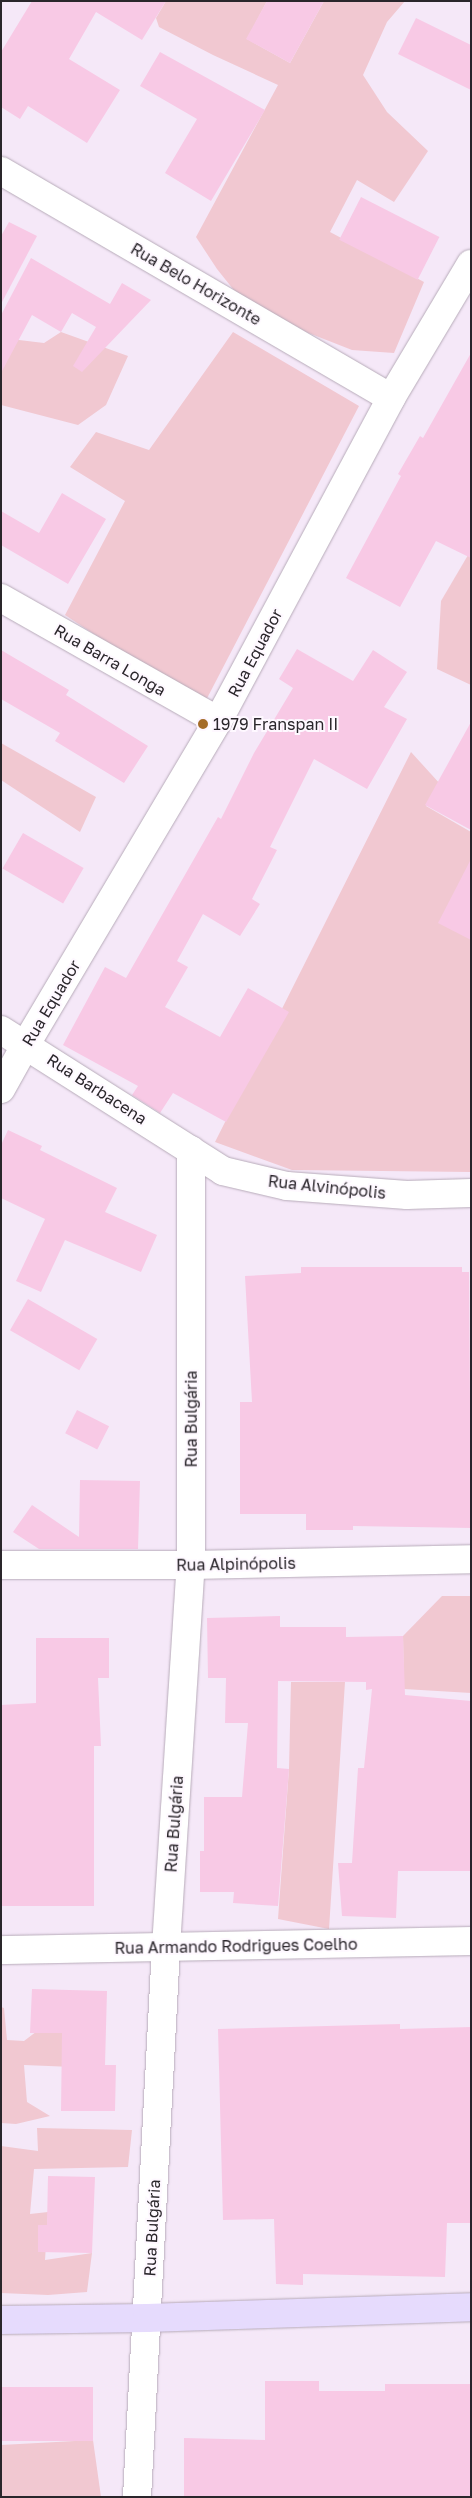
<!DOCTYPE html>
<html>
<head>
<meta charset="utf-8">
<style>
	body { margin:0 }
	#map { position:relative; width:472px; height:2498px; overflow:hidden; background:#f5e8f8; font-family:"Golos Text",sans-serif }
	div>[style] { position:absolute }
	[style*='--x'] { left:calc(var(--x)*1px); top:calc(var(--y)*1px); width:calc(var(--w)*1px); rotate:calc(var(--a)*1deg) }
	.green>* { inset:0; background:#f1c8d1 }
	.building>* { inset:0; background:#f8c9e5; transform-origin:0 0 }
	.roads { filter:drop-shadow(0 0 1px #b7abb9) drop-shadow(0 0 1px #b7abb9) }
	.minor>* { height:28px; margin:-14px; padding:0 14px; transform-origin:14px; border-radius:14px; background:#fff }
	.major>* { height:28px; margin:-14px; padding:0 14px; transform-origin:14px; border-radius:14px; background:#e6dbfd }
	.dots>* { width:14px; height:14px; translate:-50% -50%; box-sizing:border-box; border:2px solid #fef8ff; border-radius:50% }
	span { translate:-50% -50%; white-space:nowrap; text-align:center; line-height:1.15; -webkit-text-stroke:4px #fef8ff; paint-order:stroke }
	.street-label { font-size:16px; color:#2a262b }
	.poi-label { font-size:16px; color:#2a262b }
	.left { translate:0 -50%; text-align:left }
	.frame { position:absolute; inset:0; border:2px solid #2a262b; pointer-events:none }
</style>
</head>
<body>
<div id="map">
	<div class="green">
		<i style="clip-path:polygon(166px 1px,267px 1px,247px 39px,290px 63px,324px 1px,405px 1px,387px 22px,363px 75px,387px 112px,428px 151px,394px 202px,357px 180px,330px 232px,424px 282px,394px 353px,352px 350px,306px 332px,237px 294px,217px 269px,196px 237px,278px 85px,213px 55px,159px 27px,156px 18px)"></i>
		<i style="clip-path:polygon(61px 332px,128px 356px,106px 405px,78px 425px,1px 405px,1px 341px,19px 340px,44px 343px)"></i>
		<i style="clip-path:polygon(233px 332px,359px 406px,203px 706px,65px 615px,125px 501px,70px 467px,96px 432px,149px 450px)"></i>
		<i style="clip-path:polygon(471px 550px,471px 685px,437px 669px,441px 601px)"></i>
		<i style="clip-path:polygon(1px 743px,96px 797px,80px 832px,1px 780px)"></i>
		<i style="clip-path:polygon(411px 752px,441px 785px,426px 806px,471px 832px,471px 1172px,292px 1170px,215px 1142px)"></i>
		<i style="clip-path:polygon(442px 1596px,471px 1596px,471px 1693px,404px 1689px,403px 1636px)"></i>
		<i style="clip-path:polygon(291px 1682px,345px 1682px,329px 1929px,278px 1919px,289px 1769px)"></i>
		<i style="clip-path:polygon(1px 2007px,4px 2008px,7px 2040px,24px 2041px,49px 2022px,87px 2029px,73px 2067px,24px 2065px,27px 2102px,50px 2116px,16px 2124px,1px 2123px)"></i>
		<i style="clip-path:polygon(37px 2128px,132px 2130px,128px 2167px,34px 2169px,30px 2214px,48px 2212px,45px 2260px,92px 2253px,87px 2292px,48px 2295px,1px 2293px,1px 2146px,38px 2151px)"></i>
		<i style="clip-path:polygon(93px 2440px,101px 2497px,1px 2497px,1px 2445px)"></i>
	</div>
	<div class="building">
		<i style="clip-path:polygon(32px 1px,166px 1px,142px 40px,96px 12px,69px 59px,120px 90px,87px 143px,28px 106px,20px 119px,1px 107px,1px 52px)"></i>
		<i style="clip-path:polygon(267px 1px,324px 1px,290px 63px,246px 39px)"></i>
		<i style="clip-path:polygon(416px 18px,471px 45px,471px 90px,398px 54px)"></i>
		<i style="clip-path:polygon(160px 52px,265px 110px,211px 201px,165px 173px,197px 119px,140px 86px)"></i>
		<i style="left:361px;top:197px;width:88px;height:48px;rotate:27deg"></i>
		<i style="clip-path:polygon(9px 222px,37px 236px,1px 304px,1px 236px)"></i>
		<i style="clip-path:polygon(31px 258px,110px 304px,122px 283px,151px 300px,82px 372px,73px 366px,96px 327px,72px 313px,61px 332px,32px 315px,1px 373px,1px 315px)"></i>
		<i style="clip-path:polygon(471px 353px,471px 558px,436px 541px,400px 607px,346px 578px,401px 476px,398px 474px,420px 436px,423px 438px)"></i>
		<i style="clip-path:polygon(62px 493px,106px 519px,68px 584px,1px 545px,1px 511px,39px 533px)"></i>
		<i style="clip-path:polygon(297px 649px,353px 681px,373px 650px,407px 672px,384px 707px,407px 719px,367px 789px,314px 759px,270px 847px,277px 850px,252px 899px,260px 904px,240px 936px,203px 914px,177px 961px,188px 967px,165px 1007px,220px 1037px,248px 988px,289px 1012px,226px 1122px,173px 1093px,160px 1113px,132px 1095px,138px 1086px,63px 1045px,105px 967px,126px 978px,218px 817px,221px 819px,254px 753px,293px 688px,279px 679px)"></i>
		<i style="clip-path:polygon(1px 650px,69px 690px,66px 695px,148px 746px,124px 783px,55px 741px,60px 733px,1px 699px)"></i>
		<i style="clip-path:polygon(471px 722px,471px 830px,425px 805px)"></i>
		<i style="left:23px;top:833px;width:70px;height:41px;rotate:30deg"></i>
		<i style="clip-path:polygon(471px 859px,471px 940px,438px 923px)"></i>
		<i style="clip-path:polygon(8px 1130px,42px 1146px,40px 1150px,117px 1188px,105px 1212px,157px 1235px,141px 1272px,65px 1240px,41px 1292px,16px 1281px,45px 1219px,1px 1198px,1px 1145px)"></i>
		<i style="clip-path:polygon(301px 1267px,462px 1267px,462px 1272px,469px 1272px,471px 1528px,353px 1526px,353px 1530px,306px 1530px,306px 1514px,240px 1514px,240px 1402px,252px 1402px,245px 1276px,301px 1273px)"></i>
		<i style="left:28px;top:1299px;width:80px;height:36px;rotate:30deg"></i>
		<i style="left:77px;top:1410px;width:36px;height:26px;rotate:27deg"></i>
		<i style="clip-path:polygon(80px 1480px,140px 1481px,138px 1549px,39px 1549px,13px 1532px,32px 1505px,79px 1537px)"></i>
		<i style="clip-path:polygon(280px 1616px,280px 1627px,346px 1627px,346px 1637px,403px 1636px,405px 1695px,471px 1701px,471px 1871px,398px 1871px,396px 1918px,342px 1916px,338px 1863px,352px 1863px,358px 1768px,364px 1768px,372px 1689px,366px 1690px,366px 1682px,278px 1681px,277px 1768px,289px 1769px,278px 1906px,233px 1903px,234px 1892px,200px 1892px,200px 1851px,204px 1851px,204px 1797px,242px 1797px,248px 1723px,225px 1723px,226px 1678px,208px 1678px,207px 1618px)"></i>
		<i style="clip-path:polygon(36px 1638px,109px 1638px,109px 1678px,98px 1678px,101px 1746px,94px 1746px,94px 1906px,1px 1906px,1px 1705px,36px 1703px)"></i>
		<i style="clip-path:polygon(32px 1989px,107px 1991px,105px 2065px,116px 2065px,115px 2111px,61px 2111px,62px 2033px,30px 2033px)"></i>
		<i style="clip-path:polygon(400px 2024px,400px 2029px,471px 2027px,471px 2223px,447px 2223px,445px 2277px,303px 2274px,303px 2285px,276px 2284px,274px 2219px,223px 2220px,218px 2029px)"></i>
		<i style="clip-path:polygon(48px 2176px,95px 2177px,92px 2253px,38px 2252px,38px 2225px,47px 2225px)"></i>
		<i style="clip-path:polygon(265px 2381px,319px 2381px,319px 2391px,385px 2391px,385px 2384px,471px 2384px,471px 2497px,184px 2497px,184px 2438px,265px 2440px)"></i>
		<i style="left:1px;top:2387px;width:92px;height:54px"></i>
	</div>
	<div class="roads">
		<div class="minor">
			<i style="--x:1;--y:171;--w:451;--a:30.2"></i>
			<i style="--x:1;--y:598;--w:249;--a:29.5"></i>
			<i style="--x:1;--y:1030;--w:263;--a:32.4"></i>
			<i style="--x:223;--y:1171;--w:66;--a:13.2"></i>
			<i style="--x:287;--y:1186;--w:120;--a:4.3"></i>
			<i style="--x:407;--y:1195;--w:64;--a:-1.8"></i>
			<i style="--x:1;--y:1089;--w:51;--a:-60.9"></i>
			<i style="--x:26;--y:1044;--w:376;--a:-59.3"></i>
			<i style="--x:218;--y:721;--w:366;--a:-61.8"></i>
			<i style="--x:391;--y:398;--w:156;--a:-59.2"></i>
			<i style="--x:1;--y:1565;--w:190;--a:0"></i>
			<i style="--x:191;--y:1565;--w:280;--a:-1.2"></i>
			<i style="--x:1;--y:1950;--w:470;--a:-1.1"></i>
			<i style="--x:137;--y:2497;--w:551;--a:-86.98"></i>
			<i style="--x:166;--y:1947;--w:383;--a:-86.3"></i>
			<i style="--x:191;--y:1565;--w:415;--a:-90"></i>
		</div>
		<div class="major">
			<i style="--x:1;--y:2320;--w:146;--a:-0.8"></i>
			<i style="--x:147;--y:2318;--w:324;--a:-1.9"></i>
		</div>
	</div>
	<div class="dots">
		<i style="left:203px;top:724px;background:#a46c28"></i>
	</div>
	<div class="street-label">
		<span style="left:196px;top:284px;rotate:30deg">Rua Belo Horizonte</span>
		<span style="left:255px;top:653px;rotate:-62deg">Rua Equador</span>
		<span style="left:110px;top:660px;rotate:30deg">Rua Barra Longa</span>
		<span style="left:51px;top:1003px;rotate:-59deg">Rua Equador</span>
		<span style="left:97px;top:1089px;rotate:33deg">Rua Barbacena</span>
		<span style="left:327px;top:1187px;rotate:6deg">Rua Alvinópolis</span>
		<span style="left:191px;top:1419px;rotate:-90deg">Rua Bulgária</span>
		<span style="left:236px;top:1564px;rotate:-1deg">Rua Alpinópolis</span>
		<span style="left:174px;top:1824px;rotate:-86deg">Rua Bulgária</span>
		<span style="left:236px;top:1946px;rotate:-1deg">Rua Armando Rodrigues Coelho</span>
		<span style="left:152px;top:2228px;rotate:-87deg">Rua Bulgária</span>
	</div>
	<div class="poi-label">
		<span class="left" style="left:213px;top:724px">1979 Franspan II</span>
	</div>
	<div class="frame"></div>
</div>
</body>
</html>
